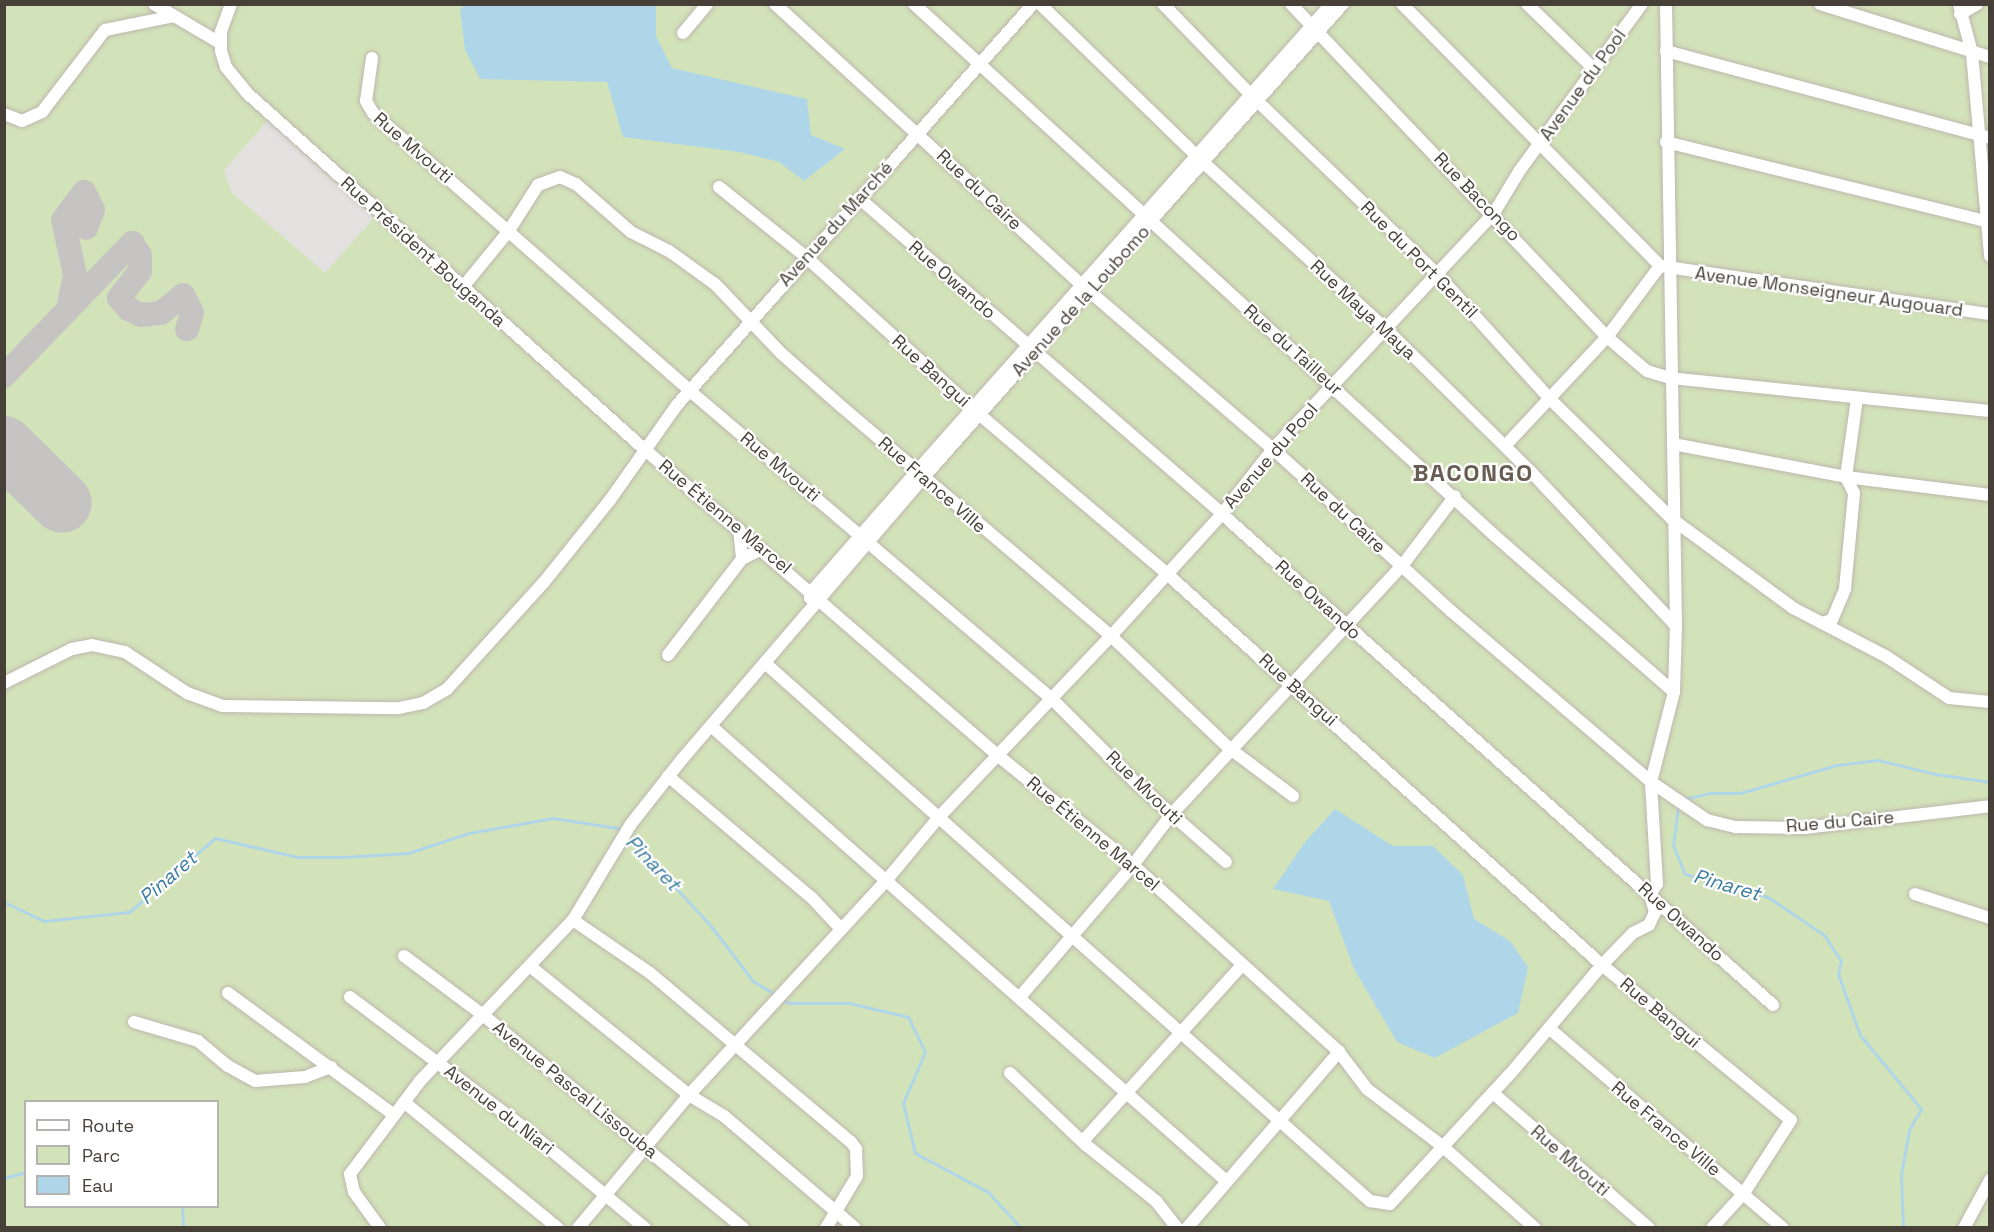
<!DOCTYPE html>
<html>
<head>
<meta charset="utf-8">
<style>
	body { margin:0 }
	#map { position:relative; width:1994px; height:1232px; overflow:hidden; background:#f3f0eb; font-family:"Space Grotesk",sans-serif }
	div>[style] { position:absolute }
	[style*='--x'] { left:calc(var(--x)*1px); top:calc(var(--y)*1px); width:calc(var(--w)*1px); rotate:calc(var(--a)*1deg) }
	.green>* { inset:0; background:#d3e3b9 }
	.parking>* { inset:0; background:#e3e1df }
	.water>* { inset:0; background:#afd6e8 }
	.stream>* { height:3px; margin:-1.5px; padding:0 1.5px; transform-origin:1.5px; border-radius:1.5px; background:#afd6e8 }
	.taxiway>* { height:24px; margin:-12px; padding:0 12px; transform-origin:12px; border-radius:12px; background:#c6c4c2 }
	.runway>* { height:60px; margin:-30px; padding:0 30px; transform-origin:30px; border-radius:30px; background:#c6c4c2 }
	.roads { filter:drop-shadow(0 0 2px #beb7ae) drop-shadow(0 0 2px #beb7ae) }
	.minor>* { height:12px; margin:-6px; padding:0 6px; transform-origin:6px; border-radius:6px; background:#fff }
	span { translate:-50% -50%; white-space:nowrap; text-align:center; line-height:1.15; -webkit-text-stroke:4.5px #fff; paint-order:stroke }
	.street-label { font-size:18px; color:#474039 }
	.water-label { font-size:20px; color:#3d7da0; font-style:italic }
	.district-label { font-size:24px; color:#685d52; font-weight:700; letter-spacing:1.5px }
	.frame { position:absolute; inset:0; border:6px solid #474039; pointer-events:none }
	.legend { position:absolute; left:24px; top:1100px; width:195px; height:108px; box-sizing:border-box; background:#fff; border:2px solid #b5b3b0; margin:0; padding:8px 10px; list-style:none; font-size:18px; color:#474039 }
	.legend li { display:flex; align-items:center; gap:12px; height:30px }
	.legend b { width:30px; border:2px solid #b5b3b0 }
</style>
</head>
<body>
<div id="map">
	<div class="green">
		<i style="clip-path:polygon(evenodd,5px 5px,1989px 5px,1989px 1227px,5px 1228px,5px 5px,26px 1102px,218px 1102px,218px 1206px,26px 1206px,26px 1102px)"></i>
	</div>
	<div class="parking">
		<i style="clip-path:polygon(268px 120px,374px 218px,325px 273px,231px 192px,224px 170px)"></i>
	</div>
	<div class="water">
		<i style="clip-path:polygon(465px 4px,656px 5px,656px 36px,672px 68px,807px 99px,811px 135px,845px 149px,804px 181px,779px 162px,739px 152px,623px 137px,607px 82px,480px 79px,465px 50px,460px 10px)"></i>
		<i style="clip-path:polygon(1335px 809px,1393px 846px,1433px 846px,1463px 875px,1474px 919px,1510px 941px,1528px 967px,1518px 1013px,1435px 1058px,1397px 1042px,1354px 969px,1329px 901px,1273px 889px,1305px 842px)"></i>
	</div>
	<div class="stream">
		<i style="--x:1684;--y:799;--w:26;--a:-13"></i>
		<i style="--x:1709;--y:793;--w:31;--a:0"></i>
		<i style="--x:1740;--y:793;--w:101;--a:-16.1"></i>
		<i style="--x:1837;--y:765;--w:41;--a:-7"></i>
		<i style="--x:1878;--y:760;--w:59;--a:13.8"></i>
		<i style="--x:1935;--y:774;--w:56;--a:8.3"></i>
		<i style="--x:1678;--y:806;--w:39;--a:97"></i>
		<i style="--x:1673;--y:845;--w:31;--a:68"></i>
		<i style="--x:1685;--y:874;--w:86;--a:15.5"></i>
		<i style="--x:1768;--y:897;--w:68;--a:34.2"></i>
		<i style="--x:1824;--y:935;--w:31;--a:57"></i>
		<i style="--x:1841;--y:961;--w:13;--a:103"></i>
		<i style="--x:1838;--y:974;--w:65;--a:70.2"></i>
		<i style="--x:1860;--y:1035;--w:96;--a:50.5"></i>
		<i style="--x:1921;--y:1109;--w:24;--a:120"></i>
		<i style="--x:1909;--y:1130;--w:46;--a:100.1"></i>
		<i style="--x:1901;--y:1175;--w:53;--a:87.8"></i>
		<i style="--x:628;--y:836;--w:121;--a:47.3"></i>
		<i style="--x:710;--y:925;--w:71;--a:52.5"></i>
		<i style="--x:753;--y:981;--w:27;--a:31"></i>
		<i style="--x:4;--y:902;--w:44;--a:25.4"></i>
		<i style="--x:44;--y:921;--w:85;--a:-6"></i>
		<i style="--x:129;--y:912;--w:113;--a:-40.7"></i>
		<i style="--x:215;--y:838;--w:84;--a:13"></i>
		<i style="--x:297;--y:857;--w:46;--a:0"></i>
		<i style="--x:343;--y:857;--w:65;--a:-3.5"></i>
		<i style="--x:408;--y:853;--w:64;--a:-18.2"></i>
		<i style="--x:469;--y:833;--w:85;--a:-10.1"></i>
		<i style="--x:553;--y:818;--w:65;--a:8.9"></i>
		<i style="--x:617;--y:828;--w:7;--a:34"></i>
		<i style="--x:781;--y:999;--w:9;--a:27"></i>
		<i style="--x:789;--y:1003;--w:60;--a:0"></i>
		<i style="--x:849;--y:1003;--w:61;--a:13.3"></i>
		<i style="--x:908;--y:1017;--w:39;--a:64"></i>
		<i style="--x:925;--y:1052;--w:56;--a:113.3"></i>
		<i style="--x:903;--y:1103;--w:51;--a:76.5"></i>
		<i style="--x:915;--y:1153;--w:83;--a:28.1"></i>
		<i style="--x:988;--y:1192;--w:49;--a:47.5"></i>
		<i style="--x:4;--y:1178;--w:23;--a:-15"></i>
		<i style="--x:182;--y:1206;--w:22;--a:87"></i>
	</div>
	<div class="taxiway">
		<i style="--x:68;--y:310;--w:36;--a:-79"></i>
		<i style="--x:75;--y:275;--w:56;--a:-102.3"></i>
		<i style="--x:63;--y:220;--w:35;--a:-53"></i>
		<i style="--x:84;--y:192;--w:20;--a:63"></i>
		<i style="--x:93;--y:210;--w:19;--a:111"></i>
		<i style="--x:4;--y:376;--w:185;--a:-46.1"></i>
		<i style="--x:132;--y:243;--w:14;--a:56"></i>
		<i style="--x:140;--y:255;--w:16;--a:90"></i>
		<i style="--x:140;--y:271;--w:34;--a:128"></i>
		<i style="--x:119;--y:298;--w:15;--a:48"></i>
		<i style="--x:129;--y:309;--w:13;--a:27"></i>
		<i style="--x:141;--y:315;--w:20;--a:-6"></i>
		<i style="--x:161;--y:313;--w:28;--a:-39"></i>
		<i style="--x:183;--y:295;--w:20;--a:63"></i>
		<i style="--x:192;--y:313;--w:17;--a:107"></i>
	</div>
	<div class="runway">
		<i style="--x:4;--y:446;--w:81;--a:44.5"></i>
	</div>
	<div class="roads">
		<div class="minor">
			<i style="--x:154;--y:4;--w:77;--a:30.6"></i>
			<i style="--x:231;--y:4;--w:30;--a:110"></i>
			<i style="--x:221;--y:32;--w:19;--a:90"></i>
			<i style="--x:221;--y:51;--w:17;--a:73"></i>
			<i style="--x:226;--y:67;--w:33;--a:51"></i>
			<i style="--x:247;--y:93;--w:532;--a:41.88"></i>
			<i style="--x:643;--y:448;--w:467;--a:40.9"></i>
			<i style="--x:996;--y:754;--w:176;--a:39"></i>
			<i style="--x:1133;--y:865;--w:278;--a:42.2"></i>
			<i style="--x:1339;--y:1052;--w:46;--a:52.9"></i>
			<i style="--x:1367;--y:1089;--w:94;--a:37.2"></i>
			<i style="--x:1442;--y:1146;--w:124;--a:41.4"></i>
			<i style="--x:775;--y:4;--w:415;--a:42.5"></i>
			<i style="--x:1081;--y:284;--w:253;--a:40.7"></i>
			<i style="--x:1273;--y:449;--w:241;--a:42.3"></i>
			<i style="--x:1451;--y:611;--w:263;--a:40.5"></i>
			<i style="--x:1651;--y:782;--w:68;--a:34.2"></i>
			<i style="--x:1707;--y:820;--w:30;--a:14"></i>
			<i style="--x:1736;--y:827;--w:68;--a:0.8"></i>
			<i style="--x:1804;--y:828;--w:187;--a:-6.7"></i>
			<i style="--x:914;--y:4;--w:788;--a:42.48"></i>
			<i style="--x:1495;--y:536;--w:237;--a:41.1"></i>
			<i style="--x:1040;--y:4;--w:228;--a:44.1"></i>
			<i style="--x:1204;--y:163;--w:248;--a:42.4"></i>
			<i style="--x:1387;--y:330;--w:204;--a:44.6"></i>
			<i style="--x:1532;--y:473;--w:210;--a:46.7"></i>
			<i style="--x:1163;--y:4;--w:125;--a:46"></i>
			<i style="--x:1250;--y:94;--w:261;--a:43.9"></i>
			<i style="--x:1438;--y:275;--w:167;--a:47.9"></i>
			<i style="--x:1550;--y:399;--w:171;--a:44.5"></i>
			<i style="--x:1672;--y:519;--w:150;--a:36.3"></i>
			<i style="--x:1793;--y:608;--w:106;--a:27.5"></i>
			<i style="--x:1887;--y:657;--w:74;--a:33.5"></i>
			<i style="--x:1949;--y:698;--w:41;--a:5.6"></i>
			<i style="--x:1291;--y:4;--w:459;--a:46.5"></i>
			<i style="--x:1607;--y:337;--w:52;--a:40.4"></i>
			<i style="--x:1647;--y:371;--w:24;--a:17"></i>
			<i style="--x:1670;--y:378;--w:322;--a:5.9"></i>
			<i style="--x:1402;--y:4;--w:368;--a:45.4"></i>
			<i style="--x:1660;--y:266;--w:333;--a:8.3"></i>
			<i style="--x:1527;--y:4;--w:93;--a:44.1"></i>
			<i style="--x:1820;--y:4;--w:178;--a:17.3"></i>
			<i style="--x:1959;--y:4;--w:51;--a:75.1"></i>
			<i style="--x:1972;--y:53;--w:204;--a:84.9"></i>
			<i style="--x:1960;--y:14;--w:20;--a:-30"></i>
			<i style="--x:683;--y:33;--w:38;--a:-50"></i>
			<i style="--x:1666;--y:51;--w:335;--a:15"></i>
			<i style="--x:372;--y:58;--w:43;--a:97.9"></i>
			<i style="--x:366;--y:101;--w:14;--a:60"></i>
			<i style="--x:373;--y:113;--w:422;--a:41.2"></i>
			<i style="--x:690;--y:391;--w:475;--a:40.4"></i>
			<i style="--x:1052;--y:699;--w:117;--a:45"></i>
			<i style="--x:1135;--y:782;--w:121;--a:41.3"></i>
			<i style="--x:4;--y:114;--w:19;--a:21"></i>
			<i style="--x:22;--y:121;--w:22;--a:-24"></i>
			<i style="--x:42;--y:112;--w:103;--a:-52.5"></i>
			<i style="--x:105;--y:30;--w:70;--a:-11.5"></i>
			<i style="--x:1666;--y:142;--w:334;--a:13.9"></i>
			<i style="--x:719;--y:187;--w:112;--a:38.8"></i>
			<i style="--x:806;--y:257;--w:235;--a:42.2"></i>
			<i style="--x:980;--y:415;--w:244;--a:40.3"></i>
			<i style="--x:1166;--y:573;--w:586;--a:41.96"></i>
			<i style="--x:1602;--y:965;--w:244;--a:39.4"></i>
			<i style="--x:1791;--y:1120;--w:87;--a:122.8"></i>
			<i style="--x:1744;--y:1193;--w:47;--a:132.4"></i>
			<i style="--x:859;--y:198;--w:481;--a:41"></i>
			<i style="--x:1222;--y:514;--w:738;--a:41.7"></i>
			<i style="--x:463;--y:287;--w:71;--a:-50.7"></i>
			<i style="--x:508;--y:232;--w:56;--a:-57.4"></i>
			<i style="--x:538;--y:185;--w:23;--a:-20"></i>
			<i style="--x:560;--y:177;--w:17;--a:24"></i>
			<i style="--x:576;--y:184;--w:73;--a:41.1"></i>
			<i style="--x:631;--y:232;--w:42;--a:26.6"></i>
			<i style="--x:669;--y:251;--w:57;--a:35.7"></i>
			<i style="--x:715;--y:284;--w:97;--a:46.3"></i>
			<i style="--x:782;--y:354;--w:80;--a:41.5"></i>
			<i style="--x:842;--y:407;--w:353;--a:40.4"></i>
			<i style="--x:1111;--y:636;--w:163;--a:43.5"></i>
			<i style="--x:1229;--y:748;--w:80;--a:36.9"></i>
			<i style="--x:1673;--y:444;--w:176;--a:10.8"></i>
			<i style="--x:1846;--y:477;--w:145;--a:7.1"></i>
			<i style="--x:1505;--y:446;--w:149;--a:-46.9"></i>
			<i style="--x:1607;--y:337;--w:89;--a:-53.3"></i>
			<i style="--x:739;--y:529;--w:30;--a:84"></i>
			<i style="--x:810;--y:598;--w:7;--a:-74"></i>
			<i style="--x:812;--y:591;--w:158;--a:-48.8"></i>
			<i style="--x:916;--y:472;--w:625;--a:-48.43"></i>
			<i style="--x:1822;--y:623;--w:10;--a:-17"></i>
			<i style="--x:1832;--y:620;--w:34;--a:-67"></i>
			<i style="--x:1845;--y:589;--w:96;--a:-84.6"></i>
			<i style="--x:1854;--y:493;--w:18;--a:-117"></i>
			<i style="--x:1846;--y:477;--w:79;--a:-82"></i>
			<i style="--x:668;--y:655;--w:121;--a:-52.4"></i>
			<i style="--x:742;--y:559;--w:22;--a:-27"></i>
			<i style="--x:765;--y:663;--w:810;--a:41.65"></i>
			<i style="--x:1370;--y:1201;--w:20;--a:9"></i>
			<i style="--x:1390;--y:1204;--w:178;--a:-47.3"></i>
			<i style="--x:1511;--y:1073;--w:141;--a:-49.9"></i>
			<i style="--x:1602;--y:965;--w:45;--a:-45.9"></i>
			<i style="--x:1633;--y:933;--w:18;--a:-27"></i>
			<i style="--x:1649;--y:925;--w:14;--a:-65"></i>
			<i style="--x:1655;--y:912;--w:19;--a:-106"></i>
			<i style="--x:1650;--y:894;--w:12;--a:-55"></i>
			<i style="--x:1657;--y:884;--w:102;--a:-93.4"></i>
			<i style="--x:1651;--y:782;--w:93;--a:-75.7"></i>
			<i style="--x:1674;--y:692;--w:66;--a:-88.3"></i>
			<i style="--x:1676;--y:626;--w:622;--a:-90.92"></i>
			<i style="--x:4;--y:683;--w:76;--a:-26.6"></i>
			<i style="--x:72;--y:649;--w:20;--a:-11"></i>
			<i style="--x:92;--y:645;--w:34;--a:12"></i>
			<i style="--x:125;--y:652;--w:74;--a:33.5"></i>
			<i style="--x:187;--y:693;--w:38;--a:20"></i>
			<i style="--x:223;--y:706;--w:176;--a:0.7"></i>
			<i style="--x:399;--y:708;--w:25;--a:-12"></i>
			<i style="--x:423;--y:703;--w:28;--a:-30"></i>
			<i style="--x:447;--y:689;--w:144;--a:-47.8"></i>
			<i style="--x:544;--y:582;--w:105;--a:-51.2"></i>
			<i style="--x:610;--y:500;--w:116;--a:-54.8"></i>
			<i style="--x:677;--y:405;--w:536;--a:-48.4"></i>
			<i style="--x:711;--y:726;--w:686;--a:41.45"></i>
			<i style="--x:668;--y:776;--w:189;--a:40.3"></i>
			<i style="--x:812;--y:898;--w:42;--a:46.9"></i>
			<i style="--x:1915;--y:894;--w:79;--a:17.7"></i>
			<i style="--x:573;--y:920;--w:93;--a:34.5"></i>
			<i style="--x:650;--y:973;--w:263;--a:40.1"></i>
			<i style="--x:851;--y:1142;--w:9;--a:54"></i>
			<i style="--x:856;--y:1149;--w:27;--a:88"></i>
			<i style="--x:857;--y:1176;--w:61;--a:120.8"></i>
			<i style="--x:404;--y:956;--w:99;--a:36.8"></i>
			<i style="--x:483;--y:1015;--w:336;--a:39.3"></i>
			<i style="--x:531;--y:967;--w:203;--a:39"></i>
			<i style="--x:689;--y:1095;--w:41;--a:31"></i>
			<i style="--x:724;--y:1116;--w:172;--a:40.5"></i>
			<i style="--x:228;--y:993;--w:206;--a:36.3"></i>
			<i style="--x:350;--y:997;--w:215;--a:36.9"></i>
			<i style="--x:522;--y:1126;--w:160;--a:39.7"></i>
			<i style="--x:1019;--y:998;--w:175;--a:-49.4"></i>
			<i style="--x:1133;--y:865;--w:63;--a:-52.8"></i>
			<i style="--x:1171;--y:815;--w:338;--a:-47.2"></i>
			<i style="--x:1401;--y:567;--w:89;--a:-52.7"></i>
			<i style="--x:134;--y:1022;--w:67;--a:16.5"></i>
			<i style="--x:198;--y:1041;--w:39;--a:40"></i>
			<i style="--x:228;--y:1066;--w:31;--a:29"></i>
			<i style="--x:255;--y:1081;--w:50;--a:-4.6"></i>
			<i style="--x:305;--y:1077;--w:28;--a:-21"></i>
			<i style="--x:1550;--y:1029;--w:306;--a:40.5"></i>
			<i style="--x:1010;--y:1073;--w:105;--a:43.5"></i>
			<i style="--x:1086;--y:1145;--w:90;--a:38.7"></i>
			<i style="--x:1156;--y:1201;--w:34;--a:52"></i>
			<i style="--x:1493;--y:1093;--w:206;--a:40.9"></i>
			<i style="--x:404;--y:1102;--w:199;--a:39.3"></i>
			<i style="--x:1083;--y:1141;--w:237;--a:-47.9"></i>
			<i style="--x:380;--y:1228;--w:44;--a:-125.8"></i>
			<i style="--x:354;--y:1192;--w:18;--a:-103"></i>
			<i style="--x:350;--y:1174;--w:116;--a:-53"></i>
			<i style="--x:420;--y:1081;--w:222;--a:-46.5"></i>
			<i style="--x:573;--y:920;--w:112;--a:-58.9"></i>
			<i style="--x:631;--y:824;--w:84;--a:-51.8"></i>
			<i style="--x:683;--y:758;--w:369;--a:-49.4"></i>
			<i style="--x:923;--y:478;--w:633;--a:-48.46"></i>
			<i style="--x:578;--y:1228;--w:173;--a:-50.2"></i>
			<i style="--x:689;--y:1095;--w:289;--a:-47.4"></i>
			<i style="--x:885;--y:882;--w:85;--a:-50.3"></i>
			<i style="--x:939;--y:817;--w:250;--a:-46.5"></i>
			<i style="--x:1111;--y:636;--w:165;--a:-47.7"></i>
			<i style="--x:1222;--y:514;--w:83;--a:-51.9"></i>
			<i style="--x:1273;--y:449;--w:323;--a:-46.9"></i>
			<i style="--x:1494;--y:213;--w:50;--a:-58.8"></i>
			<i style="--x:1520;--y:170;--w:206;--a:-53.7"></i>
			<i style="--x:1187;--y:1228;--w:233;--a:-49.2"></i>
			<i style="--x:1964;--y:1228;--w:55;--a:-61.6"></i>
		</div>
	</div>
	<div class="street-label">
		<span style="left:1583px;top:85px;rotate:-54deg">Avenue du Pool</span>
		<span style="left:413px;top:148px;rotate:41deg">Rue Mvouti</span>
		<span style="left:979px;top:190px;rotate:43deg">Rue du Caire</span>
		<span style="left:1477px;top:197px;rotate:46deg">Rue Bacongo</span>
		<span style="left:836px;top:224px;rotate:-48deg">Avenue du Marché</span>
		<span style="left:423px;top:252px;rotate:42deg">Rue Président Bouganda</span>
		<span style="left:1419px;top:260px;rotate:45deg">Rue du Port Gentil</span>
		<span style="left:952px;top:280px;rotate:41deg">Rue Owando</span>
		<span style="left:1829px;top:292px;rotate:8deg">Avenue Monseigneur Augouard</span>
		<span style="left:1081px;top:301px;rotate:-48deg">Avenue de la Loubomo</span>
		<span style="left:1363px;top:310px;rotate:43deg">Rue Maya Maya</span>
		<span style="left:1293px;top:350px;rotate:42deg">Rue du Tailleur</span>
		<span style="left:931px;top:371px;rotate:42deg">Rue Bangui</span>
		<span style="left:1271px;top:456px;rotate:-49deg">Avenue du Pool</span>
		<span style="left:780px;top:467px;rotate:40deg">Rue Mvouti</span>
		<span style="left:932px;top:485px;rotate:41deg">Rue France Ville</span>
		<span style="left:1343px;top:513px;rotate:43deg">Rue du Caire</span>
		<span style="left:725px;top:517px;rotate:40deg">Rue Étienne Marcel</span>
		<span style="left:1318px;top:600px;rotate:42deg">Rue Owando</span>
		<span style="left:1298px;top:690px;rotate:42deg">Rue Bangui</span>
		<span style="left:1144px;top:788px;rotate:44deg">Rue Mvouti</span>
		<span style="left:1840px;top:822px;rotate:-5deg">Rue du Caire</span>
		<span style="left:1093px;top:834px;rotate:40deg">Rue Étienne Marcel</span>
		<span style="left:1681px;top:922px;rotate:42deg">Rue Owando</span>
		<span style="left:1660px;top:1013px;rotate:40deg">Rue Bangui</span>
		<span style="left:575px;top:1090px;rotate:39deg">Avenue Pascal Lissouba</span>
		<span style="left:499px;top:1110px;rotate:38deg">Avenue du Niari</span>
		<span style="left:1666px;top:1129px;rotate:40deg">Rue France Ville</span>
		<span style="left:1570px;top:1161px;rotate:41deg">Rue Mvouti</span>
	</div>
	<div class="water-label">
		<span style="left:653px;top:863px;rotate:46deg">Pinaret</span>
		<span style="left:168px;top:878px;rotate:-41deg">Pinaret</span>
		<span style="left:1727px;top:885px;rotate:16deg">Pinaret</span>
	</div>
	<div class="district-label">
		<span style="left:1473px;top:473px">BACONGO</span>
	</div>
	<div class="frame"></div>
	<ul class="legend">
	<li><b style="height:8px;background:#fff"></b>Route</li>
	<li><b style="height:16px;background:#d3e3b9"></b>Parc</li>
	<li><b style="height:16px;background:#afd6e8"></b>Eau</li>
	</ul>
</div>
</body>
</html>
